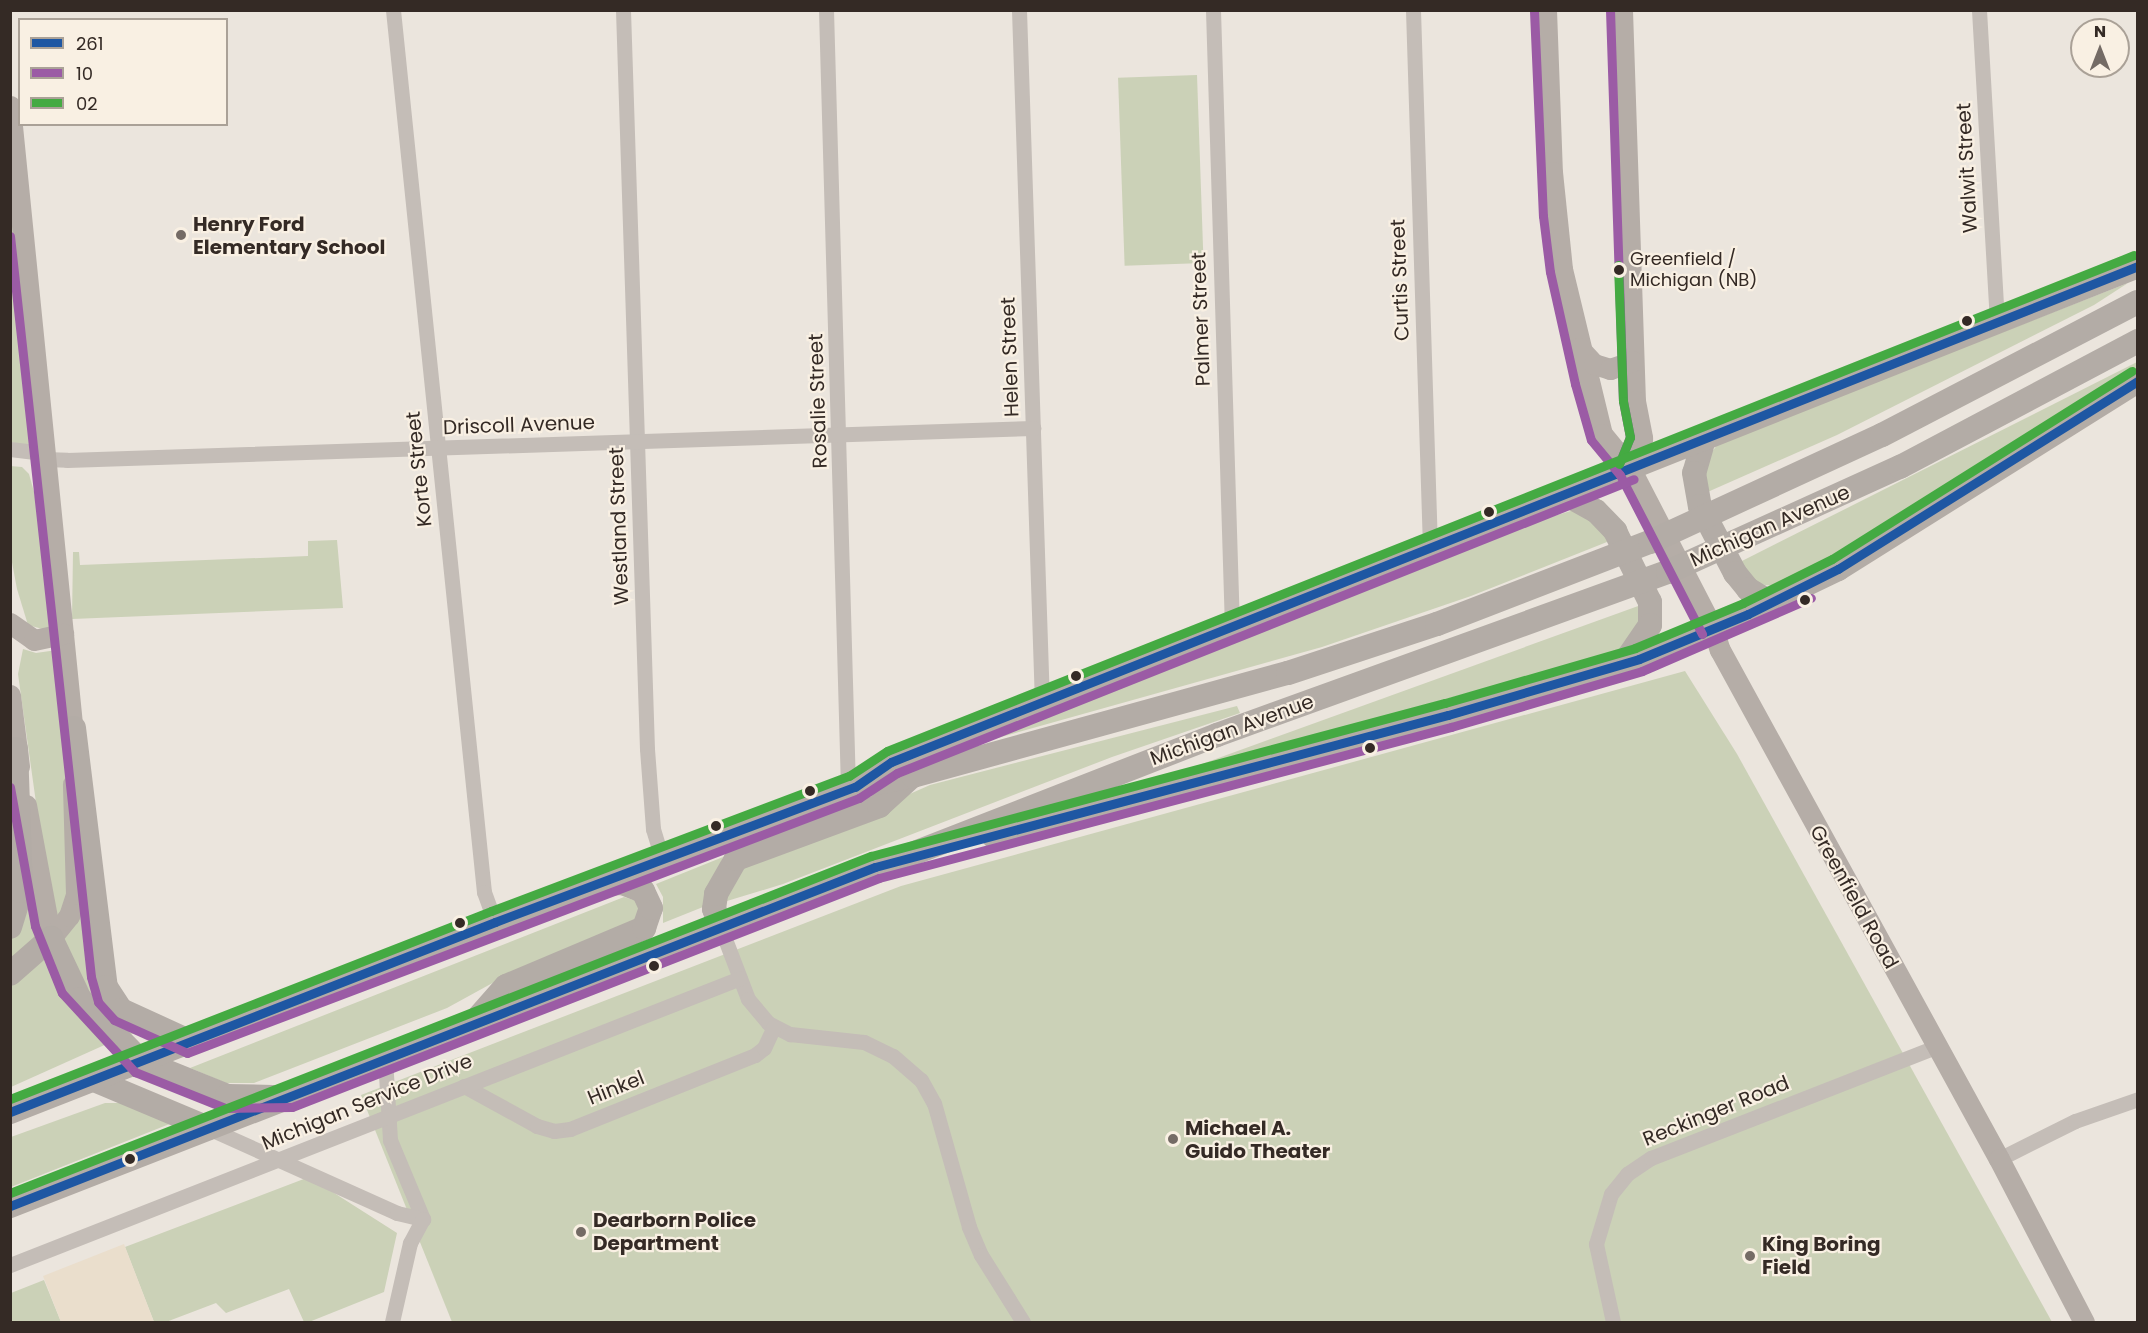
<!DOCTYPE html>
<html>
<head>
<meta charset="utf-8">
<style>
	body { margin:0 }
	#map { position:relative; width:2148px; height:1333px; overflow:hidden; background:#ebe5dd; font-family:Poppins,sans-serif }
	div>[style] { position:absolute }
	[style*='--x'] { left:calc(var(--x)*1px); top:calc(var(--y)*1px); width:calc(var(--w)*1px); rotate:calc(var(--a)*1deg) }
	.green>* { inset:0; background:#cbd1b7; transform-origin:0 0 }
	.plaza>* { inset:0; background:#eadecc }
	.street>* { height:15px; margin:-7.5px; padding:0 7.5px; transform-origin:7.5px; border-radius:7.5px; background:#c4bdb7 }
	.secondary>* { height:21px; margin:-10.5px; padding:0 10.5px; transform-origin:10.5px; border-radius:10.5px; background:#b5ada7 }
	.primary>* { height:24px; margin:-12px; padding:0 12px; transform-origin:12px; border-radius:12px; background:#b3aca6 }
	.bus-1>* { height:9px; margin:-4.5px; padding:0 4.5px; transform-origin:4.5px; border-radius:4.5px; background:#1e57a3 }
	.bus-2>* { height:9px; margin:-4.5px; padding:0 4.5px; transform-origin:4.5px; border-radius:4.5px; background:#9b5ba5 }
	.bus-3>* { height:9px; margin:-4.5px; padding:0 4.5px; transform-origin:4.5px; border-radius:4.5px; background:#44aa42 }
	.dots>* { width:16px; height:16px; translate:-50% -50%; box-sizing:border-box; border:3px solid #f9f0e3; border-radius:50% }
	span { translate:-50% -50%; white-space:nowrap; text-align:center; line-height:1.15; -webkit-text-stroke:4.5px #f9f0e3; paint-order:stroke }
	.bus-label { font-size:18px; color:#342a25 }
	.left { translate:0 -50%; text-align:left }
	.street-label { font-size:20px; color:#342a25 }
	.poi-label { font-size:20px; color:#342a25; font-weight:700 }
	.frame { position:absolute; inset:0; border:12px solid #342a25; pointer-events:none }
	.legend { position:absolute; left:18px; top:18px; width:210px; height:108px; box-sizing:border-box; background:#f9f0e3; border:2px solid #aaa197; margin:0; padding:8px 10px; list-style:none; font-size:18px; color:#342a25 }
	.legend li { display:flex; align-items:center; gap:12px; height:30px }
	.legend b { width:30px; border:2px solid #aaa197 }
	.north { position:absolute; left:2070px; top:18px; width:60px; height:60px; box-sizing:border-box; background:#f9f0e3; border:2px solid #aaa197; border-radius:50%; rotate:0deg; font-size:16px; font-weight:700; line-height:24px; text-align:center; color:#342a25 }
	.north::after { content:''; display:block; margin:auto; width:21px; height:27px; background:#746b65; clip-path:polygon(50% 0,100% 100%,50% 72%,0 100%) }
</style>
</head>
<body>
<div id="map">
	<div class="green">
		<i style="left:1197px;top:75px;width:188px;height:79px;rotate:88deg"></i>
		<i style="clip-path:polygon(10px 166px,37px 441px,32px 447px,11px 442px)"></i>
		<i style="clip-path:polygon(2128px 283px,2094px 305px,1837px 435px,1703px 494px,1704px 463px,1717px 445px,1729px 439px)"></i>
		<i style="clip-path:polygon(2137px 362px,2137px 368px,1798px 577px,1775px 586px,1765px 585px,1753px 580px,1738px 563px)"></i>
		<i style="clip-path:polygon(10px 466px,22px 467px,29px 474px,34px 492px,52px 582px,54px 622px,46px 630px,28px 625px,17px 589px,11px 557px)"></i>
		<i style="clip-path:polygon(1574px 510px,1584px 513px,1612px 540px,1471px 596px,1322px 647px,976px 744px,973px 739px,1511px 529px)"></i>
		<i style="clip-path:polygon(337px 540px,343px 608px,72px 619px,73px 552px,79px 552px,80px 565px,308px 556px,308px 541px)"></i>
		<i style="clip-path:polygon(1641px 605px,1639px 630px,1626px 646px,1613px 653px,1177px 773px)"></i>
		<i style="clip-path:polygon(23px 649px,36px 653px,57px 650px,62px 689px,71px 888px,65px 912px,52px 917px,18px 674px)"></i>
		<i style="clip-path:polygon(1685px 671px,1737px 754px,2052px 1322px,452px 1322px,361px 1095px,901px 886px)"></i>
		<i style="clip-path:polygon(1237px 706px,1240px 713px,1112px 757px,783px 884px,727px 901px,727px 892px,743px 868px,930px 785px)"></i>
		<i style="clip-path:polygon(723px 857px,703px 907px,663px 923px,663px 897px,656px 884px)"></i>
		<i style="clip-path:polygon(27px 879px,44px 929px,11px 964px,11px 941px)"></i>
		<i style="clip-path:polygon(82px 889px,96px 968px,141px 1030px,130px 1035px,102px 1014px,60px 937px)"></i>
		<i style="clip-path:polygon(624px 897px,637px 901px,640px 920px,498px 980px,447px 1008px,254px 1083px,226px 1083px,190px 1068px)"></i>
		<i style="clip-path:polygon(43px 950px,109px 1043px,11px 1087px,10px 979px)"></i>
		<i style="clip-path:polygon(105px 1103px,122px 1103px,172px 1123px,11px 1187px,11px 1137px)"></i>
		<i style="clip-path:polygon(309px 1177px,397px 1233px,384px 1292px,309px 1322px,304px 1322px,289px 1289px,226px 1313px,216px 1303px,166px 1322px,154px 1322px,125px 1247px)"></i>
		<i style="clip-path:polygon(44px 1280px,61px 1322px,11px 1322px,11px 1293px)"></i>
	</div>
	<div class="plaza">
		<i style="clip-path:polygon(124px 1244px,154px 1322px,61px 1322px,43px 1276px)"></i>
	</div>
	<div class="street">
		<i style="--x:393;--y:10;--w:887;--a:84.11"></i>
		<i style="--x:484;--y:892;--w:32;--a:70"></i>
		<i style="--x:623;--y:10;--w:739;--a:88.14"></i>
		<i style="--x:647;--y:749;--w:80;--a:85.7"></i>
		<i style="--x:653;--y:829;--w:31;--a:73"></i>
		<i style="--x:826;--y:10;--w:780;--a:88.38"></i>
		<i style="--x:1019;--y:10;--w:692;--a:88.1"></i>
		<i style="--x:1213;--y:10;--w:617;--a:88.24"></i>
		<i style="--x:1413;--y:10;--w:539;--a:88.19"></i>
		<i style="--x:1979;--y:10;--w:313;--a:86.7"></i>
		<i style="--x:10;--y:449;--w:25;--a:7"></i>
		<i style="--x:35;--y:452;--w:11;--a:38"></i>
		<i style="--x:44;--y:459;--w:23;--a:2"></i>
		<i style="--x:67;--y:460;--w:967;--a:-1.9"></i>
		<i style="--x:720;--y:926;--w:78;--a:69"></i>
		<i style="--x:748;--y:999;--w:31;--a:50"></i>
		<i style="--x:768;--y:1023;--w:25;--a:27"></i>
		<i style="--x:790;--y:1034;--w:74;--a:6.2"></i>
		<i style="--x:864;--y:1042;--w:32;--a:26"></i>
		<i style="--x:893;--y:1056;--w:37;--a:41"></i>
		<i style="--x:921;--y:1080;--w:26;--a:61"></i>
		<i style="--x:934;--y:1103;--w:129;--a:74.2"></i>
		<i style="--x:969;--y:1227;--w:30;--a:67"></i>
		<i style="--x:981;--y:1255;--w:79;--a:57.9"></i>
		<i style="--x:385;--y:1058;--w:82;--a:86.5"></i>
		<i style="--x:390;--y:1140;--w:86;--a:67.3"></i>
		<i style="--x:464;--y:1086;--w:83;--a:28.7"></i>
		<i style="--x:537;--y:1126;--w:18;--a:16"></i>
		<i style="--x:554;--y:1131;--w:16;--a:-7"></i>
		<i style="--x:570;--y:1129;--w:199;--a:-21.8"></i>
		<i style="--x:755;--y:1055;--w:11;--a:-38"></i>
		<i style="--x:764;--y:1048;--w:23;--a:-65"></i>
		<i style="--x:208;--y:1128;--w:207;--a:24.2"></i>
		<i style="--x:397;--y:1213;--w:27;--a:13"></i>
		<i style="--x:1999;--y:1159;--w:85;--a:-26.6"></i>
		<i style="--x:2075;--y:1121;--w:67;--a:-19.2"></i>
		<i style="--x:10;--y:1265;--w:784;--a:-21.46"></i>
		<i style="--x:392;--y:1322;--w:81;--a:-77.2"></i>
		<i style="--x:410;--y:1243;--w:27;--a:-62"></i>
		<i style="--x:1613;--y:1322;--w:80;--a:-102.3"></i>
		<i style="--x:1596;--y:1244;--w:52;--a:-73.3"></i>
		<i style="--x:1611;--y:1194;--w:26;--a:-51"></i>
		<i style="--x:1627;--y:1174;--w:29;--a:-34"></i>
		<i style="--x:1651;--y:1158;--w:306;--a:-21.3"></i>
	</div>
	<div class="secondary">
		<i style="--x:1546;--y:10;--w:162;--a:87.9"></i>
		<i style="--x:1552;--y:172;--w:98;--a:84.1"></i>
		<i style="--x:1562;--y:269;--w:170;--a:76.4"></i>
		<i style="--x:1602;--y:434;--w:44;--a:50.5"></i>
		<i style="--x:1630;--y:468;--w:181;--a:62.7"></i>
		<i style="--x:1713;--y:629;--w:22;--a:72"></i>
		<i style="--x:1720;--y:650;--w:580;--a:61.27"></i>
		<i style="--x:1999;--y:1159;--w:184;--a:62.5"></i>
		<i style="--x:1622;--y:10;--w:391;--a:88.1"></i>
		<i style="--x:1635;--y:401;--w:38;--a:79"></i>
		<i style="--x:1642;--y:438;--w:32;--a:112"></i>
		<i style="--x:10;--y:106;--w:641;--a:84.27"></i>
		<i style="--x:1579;--y:348;--w:22;--a:47"></i>
		<i style="--x:1594;--y:364;--w:17;--a:17"></i>
		<i style="--x:1610;--y:369;--w:24;--a:-19"></i>
		<i style="--x:10;--y:623;--w:29;--a:35"></i>
		<i style="--x:34;--y:640;--w:30;--a:-12"></i>
		<i style="--x:10;--y:695;--w:72;--a:82.8"></i>
		<i style="--x:26;--y:805;--w:135;--a:79.4"></i>
		<i style="--x:51;--y:938;--w:28;--a:-51"></i>
		<i style="--x:69;--y:916;--w:23;--a:-72"></i>
		<i style="--x:76;--y:894;--w:110;--a:-91.6"></i>
	</div>
	<div class="primary">
		<i style="--x:1704;--y:439;--w:35;--a:106"></i>
		<i style="--x:1694;--y:473;--w:34;--a:80"></i>
		<i style="--x:1700;--y:506;--w:76;--a:62.4"></i>
		<i style="--x:1735;--y:573;--w:21;--a:51"></i>
		<i style="--x:1748;--y:589;--w:27;--a:31"></i>
		<i style="--x:1565;--y:494;--w:35;--a:29"></i>
		<i style="--x:1596;--y:511;--w:28;--a:46"></i>
		<i style="--x:1615;--y:531;--w:79;--a:63.8"></i>
		<i style="--x:1650;--y:602;--w:23;--a:90"></i>
		<i style="--x:1650;--y:625;--w:46;--a:124.4"></i>
		<i style="--x:74;--y:728;--w:261;--a:83"></i>
		<i style="--x:106;--y:987;--w:27;--a:57"></i>
		<i style="--x:121;--y:1010;--w:75;--a:24.5"></i>
		<i style="--x:864;--y:781;--w:33;--a:-35"></i>
		<i style="--x:891;--y:762;--w:1342;--a:-21.69"></i>
		<i style="--x:993;--y:836;--w:471;--a:-14.9"></i>
		<i style="--x:1448;--y:715;--w:199;--a:-16.3"></i>
		<i style="--x:1639;--y:659;--w:80;--a:-22.1"></i>
		<i style="--x:1713;--y:629;--w:139;--a:-25.6"></i>
		<i style="--x:1838;--y:569;--w:354;--a:-32.1"></i>
		<i style="--x:720;--y:926;--w:18;--a:-109"></i>
		<i style="--x:714;--y:909;--w:15;--a:-82"></i>
		<i style="--x:716;--y:894;--w:40;--a:-60.3"></i>
		<i style="--x:736;--y:859;--w:153;--a:-20.3"></i>
		<i style="--x:879;--y:806;--w:43;--a:-42.2"></i>
		<i style="--x:10;--y:927;--w:38;--a:-73"></i>
		<i style="--x:21;--y:891;--w:142;--a:-92"></i>
		<i style="--x:10;--y:974;--w:55;--a:-41.3"></i>
		<i style="--x:51;--y:938;--w:68;--a:64.6"></i>
		<i style="--x:80;--y:999;--w:87;--a:45.5"></i>
		<i style="--x:141;--y:1061;--w:93;--a:22.1"></i>
		<i style="--x:227;--y:1096;--w:46;--a:1.2"></i>
		<i style="--x:476;--y:1020;--w:45;--a:-48.6"></i>
		<i style="--x:506;--y:986;--w:150;--a:-22.8"></i>
		<i style="--x:644;--y:928;--w:21;--a:-71"></i>
		<i style="--x:651;--y:908;--w:19;--a:-115"></i>
		<i style="--x:643;--y:891;--w:22;--a:-159"></i>
		<i style="--x:622;--y:883;--w:16;--a:176"></i>
		<i style="--x:94;--y:1080;--w:124;--a:22.8"></i>
		<i style="--x:10;--y:1112;--w:521;--a:-21.39"></i>
		<i style="--x:495;--y:922;--w:384;--a:-20.6"></i>
		<i style="--x:855;--y:787;--w:59;--a:-10.7"></i>
		<i style="--x:913;--y:776;--w:389;--a:-15.4"></i>
		<i style="--x:1288;--y:673;--w:157;--a:-18.2"></i>
		<i style="--x:1437;--y:624;--w:228;--a:-21.1"></i>
		<i style="--x:1650;--y:542;--w:255;--a:-24.8"></i>
		<i style="--x:1882;--y:435;--w:288;--a:-27.5"></i>
		<i style="--x:10;--y:1206;--w:1296;--a:-21.32"></i>
		<i style="--x:1217;--y:735;--w:480;--a:-19.9"></i>
		<i style="--x:1668;--y:572;--w:255;--a:-24.4"></i>
		<i style="--x:1900;--y:467;--w:269;--a:-27.9"></i>
	</div>
	<div class="bus-1">
		<i style="--x:10;--y:1112;--w:521;--a:-21.39"></i>
		<i style="--x:495;--y:922;--w:384;--a:-20.6"></i>
		<i style="--x:855;--y:787;--w:44;--a:-34.8"></i>
		<i style="--x:891;--y:762;--w:1342;--a:-21.69"></i>
		<i style="--x:10;--y:1206;--w:929;--a:-21.4"></i>
		<i style="--x:875;--y:867;--w:593;--a:-14.86"></i>
		<i style="--x:1448;--y:715;--w:199;--a:-16.3"></i>
		<i style="--x:1639;--y:659;--w:118;--a:-22.4"></i>
		<i style="--x:1748;--y:614;--w:101;--a:-26.6"></i>
		<i style="--x:1838;--y:569;--w:354;--a:-32.1"></i>
	</div>
	<div class="bus-2">
		<i style="--x:1610;--y:10;--w:391;--a:88.1"></i>
		<i style="--x:1623;--y:401;--w:37;--a:79"></i>
		<i style="--x:1630;--y:437;--w:27;--a:112"></i>
		<i style="--x:1534;--y:11;--w:205;--a:87.5"></i>
		<i style="--x:1543;--y:216;--w:56;--a:82.9"></i>
		<i style="--x:1550;--y:272;--w:115;--a:77.4"></i>
		<i style="--x:1575;--y:384;--w:58;--a:74.1"></i>
		<i style="--x:1591;--y:440;--w:45;--a:50.4"></i>
		<i style="--x:1620;--y:475;--w:179;--a:62.7"></i>
		<i style="--x:10;--y:236;--w:745;--a:83.76"></i>
		<i style="--x:91;--y:977;--w:26;--a:74"></i>
		<i style="--x:98;--y:1002;--w:24;--a:48"></i>
		<i style="--x:114;--y:1020;--w:80;--a:24.3"></i>
		<i style="--x:187;--y:1053;--w:719;--a:-20.78"></i>
		<i style="--x:859;--y:798;--w:45;--a:-33.3"></i>
		<i style="--x:897;--y:773;--w:793;--a:-21.75"></i>
		<i style="--x:10;--y:787;--w:141;--a:79.8"></i>
		<i style="--x:35;--y:926;--w:72;--a:68.1"></i>
		<i style="--x:62;--y:993;--w:108;--a:47.3"></i>
		<i style="--x:135;--y:1072;--w:97;--a:21.8"></i>
		<i style="--x:225;--y:1108;--w:67;--a:-0.9"></i>
		<i style="--x:292;--y:1107;--w:630;--a:-21.31"></i>
		<i style="--x:879;--y:878;--w:592;--a:-14.79"></i>
		<i style="--x:1451;--y:727;--w:199;--a:-16.3"></i>
		<i style="--x:1642;--y:671;--w:184;--a:-23.4"></i>
	</div>
	<div class="bus-3">
		<i style="--x:1618;--y:265;--w:136;--a:87.9"></i>
		<i style="--x:1623;--y:401;--w:37;--a:79"></i>
		<i style="--x:1630;--y:437;--w:29;--a:112"></i>
		<i style="--x:10;--y:1099;--w:516;--a:-21.35"></i>
		<i style="--x:491;--y:911;--w:383;--a:-20.7"></i>
		<i style="--x:849;--y:776;--w:45;--a:-33.3"></i>
		<i style="--x:887;--y:751;--w:1342;--a:-21.69"></i>
		<i style="--x:10;--y:1193;--w:925;--a:-21.38"></i>
		<i style="--x:871;--y:856;--w:594;--a:-14.93"></i>
		<i style="--x:1445;--y:703;--w:198;--a:-16.1"></i>
		<i style="--x:1635;--y:648;--w:117;--a:-22.6"></i>
		<i style="--x:1743;--y:603;--w:99;--a:-26.3"></i>
		<i style="--x:1832;--y:559;--w:354;--a:-32.1"></i>
	</div>
	<div class="dots">
		<i style="left:181px;top:235px;background:#746b65"></i>
		<i style="left:1619px;top:270px;background:#342a25"></i>
		<i style="left:1967px;top:321px;background:#342a25"></i>
		<i style="left:1489px;top:512px;background:#342a25"></i>
		<i style="left:1805px;top:600px;background:#342a25"></i>
		<i style="left:1076px;top:676px;background:#342a25"></i>
		<i style="left:1370px;top:748px;background:#342a25"></i>
		<i style="left:810px;top:791px;background:#342a25"></i>
		<i style="left:716px;top:826px;background:#342a25"></i>
		<i style="left:460px;top:923px;background:#342a25"></i>
		<i style="left:654px;top:966px;background:#342a25"></i>
		<i style="left:1173px;top:1139px;background:#746b65"></i>
		<i style="left:130px;top:1159px;background:#342a25"></i>
		<i style="left:581px;top:1232px;background:#746b65"></i>
		<i style="left:1750px;top:1256px;background:#746b65"></i>
	</div>
	<div class="bus-label">
		<span class="left" style="left:1630px;top:270px">Greenfield /<br>Michigan (NB)</span>
	</div>
	<div class="street-label">
		<span style="left:1967px;top:168px;rotate:-93deg">Walwit Street</span>
		<span style="left:1400px;top:280px;rotate:-92deg">Curtis Street</span>
		<span style="left:1201px;top:319px;rotate:-92deg">Palmer Street</span>
		<span style="left:1010px;top:357px;rotate:-92deg">Helen Street</span>
		<span style="left:818px;top:401px;rotate:-92deg">Rosalie Street</span>
		<span style="left:519px;top:425px;rotate:-2deg">Driscoll Avenue</span>
		<span style="left:419px;top:469px;rotate:-96deg">Korte Street</span>
		<span style="left:619px;top:526px;rotate:-92deg">Westland Street</span>
		<span style="left:1770px;top:526px;rotate:-24deg">Michigan Avenue</span>
		<span style="left:1232px;top:730px;rotate:-20deg">Michigan Avenue</span>
		<span style="left:1854px;top:897px;rotate:61deg">Greenfield Road</span>
		<span style="left:616px;top:1088px;rotate:-22deg">Hinkel</span>
		<span style="left:367px;top:1102px;rotate:-22deg">Michigan Service Drive</span>
		<span style="left:1716px;top:1111px;rotate:-22deg">Reckinger Road</span>
	</div>
	<div class="poi-label">
		<span class="left" style="left:193px;top:236px">Henry Ford<br>Elementary School</span>
		<span class="left" style="left:1185px;top:1140px">Michael A.<br>Guido Theater</span>
		<span class="left" style="left:593px;top:1232px">Dearborn Police<br>Department</span>
		<span class="left" style="left:1762px;top:1256px">King Boring<br>Field</span>
	</div>
	<div class="frame"></div>
	<ul class="legend">
	<li><b style="height:8px;background:#1e57a3"></b>261</li>
	<li><b style="height:8px;background:#9b5ba5"></b>10</li>
	<li><b style="height:8px;background:#44aa42"></b>02</li>
	</ul>
	<div class="north">N</div>
</div>
</body>
</html>
